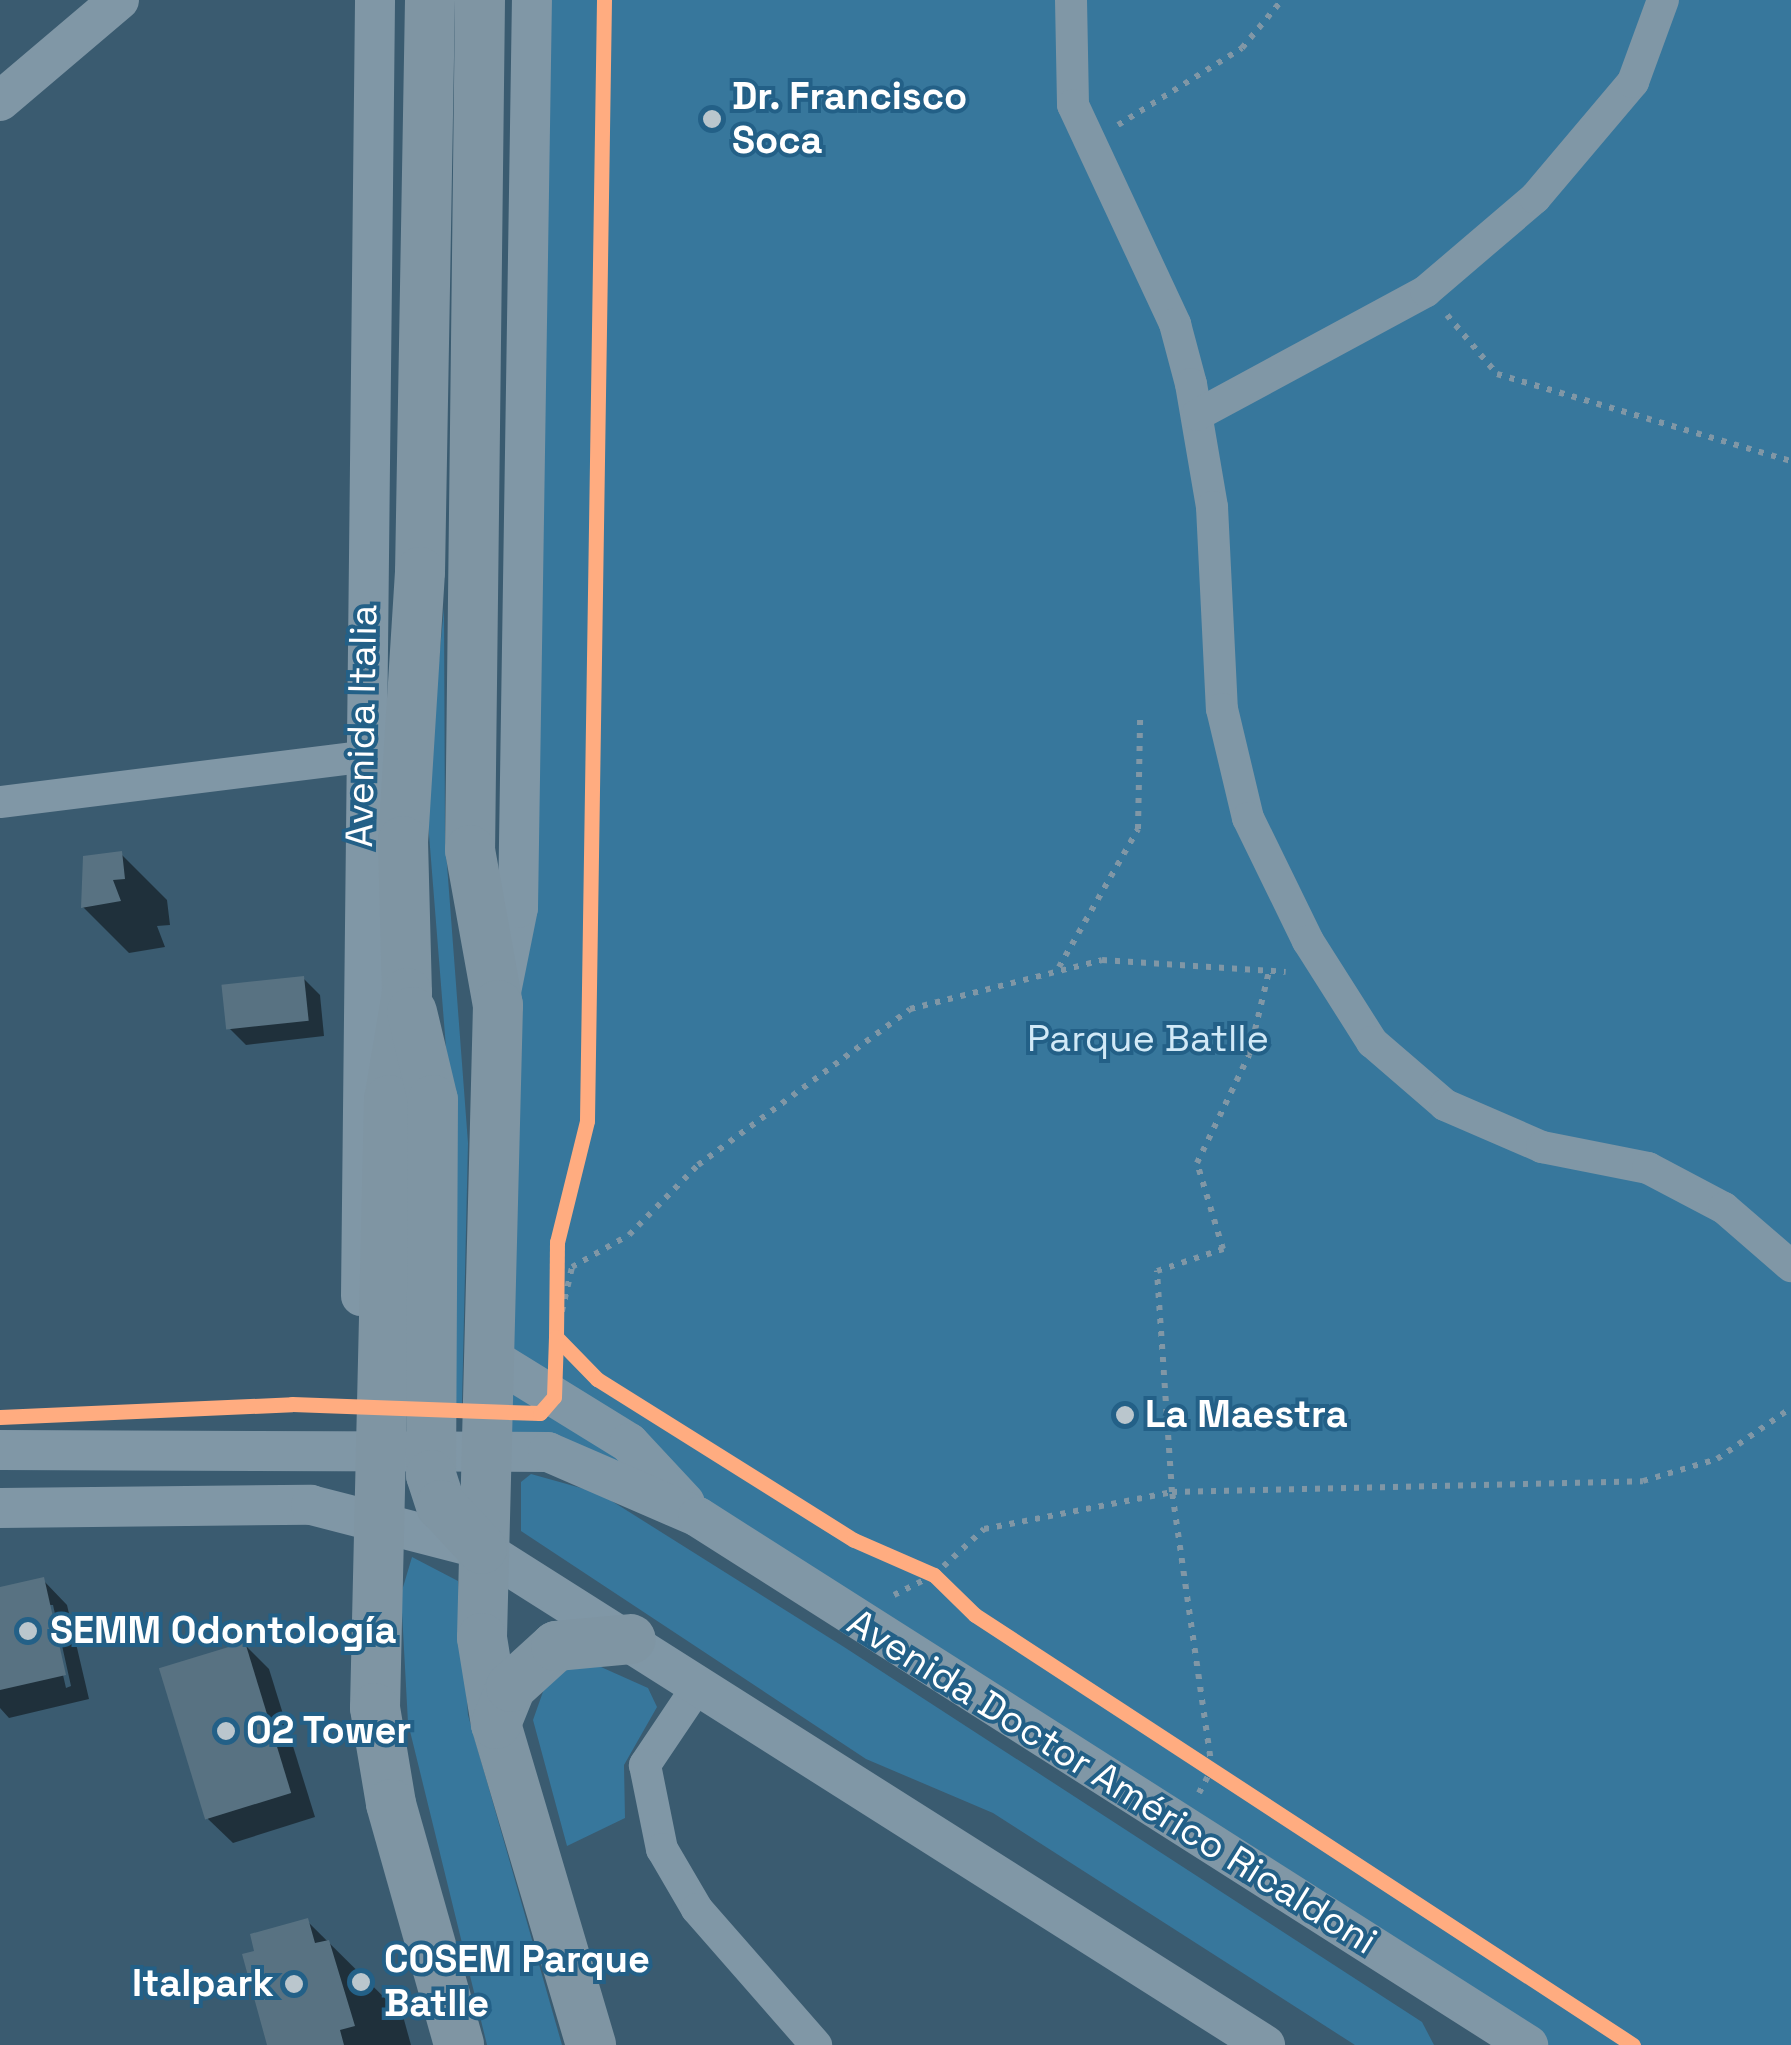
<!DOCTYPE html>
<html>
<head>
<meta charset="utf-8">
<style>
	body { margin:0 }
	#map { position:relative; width:1791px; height:2045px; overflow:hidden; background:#3a5b70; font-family:"Space Grotesk",sans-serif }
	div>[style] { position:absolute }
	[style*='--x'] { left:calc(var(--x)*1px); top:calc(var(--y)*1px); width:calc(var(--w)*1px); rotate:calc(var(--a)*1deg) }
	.green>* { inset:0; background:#37779c }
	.shadow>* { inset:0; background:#0007 }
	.building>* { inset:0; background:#587282; transform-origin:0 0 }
	.path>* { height:6px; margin-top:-3px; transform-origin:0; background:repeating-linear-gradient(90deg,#8097a6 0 5px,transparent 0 13px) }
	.minor>* { height:32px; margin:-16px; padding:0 16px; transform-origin:16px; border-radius:16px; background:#8097a6 }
	.tertiary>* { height:40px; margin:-20px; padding:0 20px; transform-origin:20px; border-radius:20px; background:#8097a6 }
	.primary>* { height:50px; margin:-25px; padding:0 25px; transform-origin:25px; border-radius:25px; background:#7f95a3 }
	.cycleway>* { height:15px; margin:-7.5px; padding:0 7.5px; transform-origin:7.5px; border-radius:7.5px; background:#ffac80 }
	.dots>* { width:28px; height:28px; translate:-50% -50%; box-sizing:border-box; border:5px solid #236087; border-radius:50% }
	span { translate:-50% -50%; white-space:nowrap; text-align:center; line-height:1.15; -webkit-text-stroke:8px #236087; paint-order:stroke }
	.poi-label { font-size:38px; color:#fff; font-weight:700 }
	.left { translate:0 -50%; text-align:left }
	.right { translate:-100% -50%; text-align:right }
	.street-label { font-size:38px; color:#fff }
	.park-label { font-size:38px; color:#d1e9f7 }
</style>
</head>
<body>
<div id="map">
	<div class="green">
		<i style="clip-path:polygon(532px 0,1791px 0,1791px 2045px,1528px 2045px,698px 1517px,488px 1449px)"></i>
		<i style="clip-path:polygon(444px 608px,445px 838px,468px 1143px,462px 1404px,447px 1404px,452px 1123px,426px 797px)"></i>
		<i style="clip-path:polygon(531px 1474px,599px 1493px,844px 1647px,1422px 2022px,1434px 2045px,1355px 2045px,993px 1813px,866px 1759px,521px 1531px,521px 1482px)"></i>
		<i style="clip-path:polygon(412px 1557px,458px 1581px,468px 1715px,562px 2045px,487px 2045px,408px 1723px,401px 1594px)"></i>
		<i style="clip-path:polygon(592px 1663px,648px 1688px,657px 1707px,624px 1765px,625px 1818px,567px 1846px,533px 1720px,545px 1686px,567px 1667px)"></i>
	</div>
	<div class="shadow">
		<i style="clip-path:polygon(121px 854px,167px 900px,170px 925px,157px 926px,165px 947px,129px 953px,83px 907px)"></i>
		<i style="clip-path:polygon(304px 979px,320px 995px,324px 1036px,246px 1045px,230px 1029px)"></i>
		<i style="clip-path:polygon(evenodd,43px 1580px,67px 1605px,89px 1699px,9px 1718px,0 1708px,0 1590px,43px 1580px,47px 1605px,53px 1605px,71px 1686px,66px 1688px,47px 1605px)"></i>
		<i style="clip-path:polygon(244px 1644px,269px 1669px,315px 1817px,233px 1843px,208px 1819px)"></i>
		<i style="clip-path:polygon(307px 1921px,403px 2016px,411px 2045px,270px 2045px,258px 1952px)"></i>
	</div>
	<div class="building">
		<i style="clip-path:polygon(122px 851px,125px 879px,113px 880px,121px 901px,81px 908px,83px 856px)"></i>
		<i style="left:304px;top:976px;width:45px;height:83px;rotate:84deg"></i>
		<i style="clip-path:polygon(44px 1577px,66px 1675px,0 1690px,0 1587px)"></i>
		<i style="left:245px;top:1642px;width:158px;height:90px;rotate:73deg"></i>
		<i style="clip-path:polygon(308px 1918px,315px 1943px,329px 1940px,355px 2026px,340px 2030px,344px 2045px,267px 2045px,242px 1954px,254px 1951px,250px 1934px)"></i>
	</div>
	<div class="path">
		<i style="--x:1118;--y:125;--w:146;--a:-31.8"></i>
		<i style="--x:1242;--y:48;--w:62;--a:-50.2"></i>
		<i style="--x:1447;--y:315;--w:77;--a:49.7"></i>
		<i style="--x:1497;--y:374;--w:307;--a:16.5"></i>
		<i style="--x:1059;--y:967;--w:159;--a:-60.2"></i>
		<i style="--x:1138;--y:829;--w:109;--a:-88.9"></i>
		<i style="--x:556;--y:1337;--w:72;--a:-77.1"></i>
		<i style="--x:572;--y:1267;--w:65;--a:-29.3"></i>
		<i style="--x:629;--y:1235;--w:98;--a:-45.4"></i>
		<i style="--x:698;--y:1165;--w:263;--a:-36.3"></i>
		<i style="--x:910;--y:1009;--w:198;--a:-14.3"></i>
		<i style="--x:1102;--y:960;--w:184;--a:3.7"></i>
		<i style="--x:894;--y:1595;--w:45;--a:-26.6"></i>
		<i style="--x:934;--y:1575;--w:68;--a:-42.6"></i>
		<i style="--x:984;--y:1529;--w:192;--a:-11.1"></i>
		<i style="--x:1172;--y:1492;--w:471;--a:-1.3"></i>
		<i style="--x:1643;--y:1481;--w:77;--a:-16.6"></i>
		<i style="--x:1717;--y:1459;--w:90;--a:-34.6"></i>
		<i style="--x:1199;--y:1793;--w:27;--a:-62"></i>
		<i style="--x:1212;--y:1769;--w:280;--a:-98.2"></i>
		<i style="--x:1172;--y:1492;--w:222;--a:-93.9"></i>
		<i style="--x:1157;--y:1271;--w:70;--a:-18.4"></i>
		<i style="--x:1223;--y:1249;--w:90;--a:-106.8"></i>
		<i style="--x:1197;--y:1163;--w:120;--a:-64.3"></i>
		<i style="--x:1249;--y:1055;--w:86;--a:-76.6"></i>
	</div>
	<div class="minor">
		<i style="--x:1071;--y:0;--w:105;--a:88.9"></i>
		<i style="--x:1073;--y:105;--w:242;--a:65"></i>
		<i style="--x:1175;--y:324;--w:62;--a:75.1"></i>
		<i style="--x:1191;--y:384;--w:125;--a:80.3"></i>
		<i style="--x:1212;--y:507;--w:202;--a:87.2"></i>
		<i style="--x:1222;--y:709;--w:112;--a:76.6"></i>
		<i style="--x:1248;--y:818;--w:137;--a:64"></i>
		<i style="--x:1308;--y:941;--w:120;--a:57.6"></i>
		<i style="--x:1372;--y:1042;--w:96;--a:40.8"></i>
		<i style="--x:1445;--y:1105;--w:106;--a:23.4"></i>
		<i style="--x:1542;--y:1147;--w:108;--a:11.2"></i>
		<i style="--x:1648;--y:1168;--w:86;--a:27.8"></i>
		<i style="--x:1724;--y:1208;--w:89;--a:40.9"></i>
		<i style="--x:1197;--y:415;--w:260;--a:-28.4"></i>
		<i style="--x:1426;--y:291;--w:143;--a:-40.5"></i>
		<i style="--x:1535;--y:198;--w:152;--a:-49.8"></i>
		<i style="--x:1633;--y:82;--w:87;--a:-69.9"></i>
		<i style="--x:0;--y:802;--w:363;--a:-7.1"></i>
		<i style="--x:700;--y:1683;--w:99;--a:123.9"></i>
		<i style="--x:645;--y:1765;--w:86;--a:78.6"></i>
		<i style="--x:662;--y:1849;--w:69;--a:59.7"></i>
		<i style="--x:697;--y:1909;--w:181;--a:48.8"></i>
	</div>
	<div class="tertiary">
		<i style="--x:0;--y:101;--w:156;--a:-40.3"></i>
		<i style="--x:501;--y:992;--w:86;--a:-78.6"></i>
		<i style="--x:518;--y:908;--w:908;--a:-89.12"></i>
		<i style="--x:361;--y:1296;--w:1296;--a:-89.38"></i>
		<i style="--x:493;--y:1359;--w:160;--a:31.7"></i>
		<i style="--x:629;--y:1443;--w:82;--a:47"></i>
		<i style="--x:0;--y:1450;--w:548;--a:0.21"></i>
		<i style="--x:548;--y:1452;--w:163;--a:23.4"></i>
		<i style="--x:698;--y:1517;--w:984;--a:32.46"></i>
		<i style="--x:0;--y:1508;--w:311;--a:-0.6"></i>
		<i style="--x:311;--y:1505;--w:177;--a:14.4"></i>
		<i style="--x:482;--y:1549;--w:927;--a:32.35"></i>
	</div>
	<div class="primary">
		<i style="--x:430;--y:0;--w:572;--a:91"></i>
		<i style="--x:420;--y:572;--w:270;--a:93.6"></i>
		<i style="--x:403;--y:841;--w:152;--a:88.5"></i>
		<i style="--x:407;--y:993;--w:109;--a:99.5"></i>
		<i style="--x:389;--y:1100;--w:608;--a:91.32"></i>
		<i style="--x:375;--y:1708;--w:97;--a:80.5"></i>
		<i style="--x:391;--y:1804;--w:250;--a:74.2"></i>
		<i style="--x:480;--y:0;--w:850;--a:90.67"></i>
		<i style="--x:470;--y:850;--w:158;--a:79.8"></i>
		<i style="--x:498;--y:1005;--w:633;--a:91.45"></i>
		<i style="--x:482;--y:1638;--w:87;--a:80.8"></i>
		<i style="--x:496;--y:1724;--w:335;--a:73.5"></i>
		<i style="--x:412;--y:1012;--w:90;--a:76.6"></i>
		<i style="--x:433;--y:1100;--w:375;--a:90.3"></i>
		<i style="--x:431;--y:1475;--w:32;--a:72"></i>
		<i style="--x:441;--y:1505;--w:60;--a:47"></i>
		<i style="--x:496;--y:1724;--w:40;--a:-68"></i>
		<i style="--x:511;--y:1687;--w:61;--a:-42.3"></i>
		<i style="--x:556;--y:1646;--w:75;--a:-5.3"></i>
	</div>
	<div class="cycleway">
		<i style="--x:604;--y:0;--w:1121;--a:90.87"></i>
		<i style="--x:587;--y:1121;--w:125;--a:103.9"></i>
		<i style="--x:557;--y:1242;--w:95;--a:90.6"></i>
		<i style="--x:556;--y:1337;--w:59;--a:45.7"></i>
		<i style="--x:597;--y:1379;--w:303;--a:32.1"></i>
		<i style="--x:854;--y:1540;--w:87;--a:23.6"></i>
		<i style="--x:934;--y:1575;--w:57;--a:44.3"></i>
		<i style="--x:975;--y:1615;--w:786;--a:33.16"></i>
		<i style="--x:0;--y:1417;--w:292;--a:-2.5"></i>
		<i style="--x:292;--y:1404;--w:248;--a:2.1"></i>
		<i style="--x:540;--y:1413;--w:21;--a:-49"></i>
		<i style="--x:554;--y:1397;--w:60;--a:-88.1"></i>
	</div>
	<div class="dots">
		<i style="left:712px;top:119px;background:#bac6cd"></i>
		<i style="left:1125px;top:1415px;background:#bac6cd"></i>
		<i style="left:28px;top:1631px;background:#bac6cd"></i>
		<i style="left:226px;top:1731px;background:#bac6cd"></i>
		<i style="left:361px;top:1982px;background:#bac6cd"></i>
		<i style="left:294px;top:1984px;background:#bac6cd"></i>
	</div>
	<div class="poi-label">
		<span class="left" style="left:732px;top:119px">Dr. Francisco<br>Soca</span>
		<span class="left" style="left:1145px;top:1415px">La Maestra</span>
		<span class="left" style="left:50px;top:1631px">SEMM Odontología</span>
		<span class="left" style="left:246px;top:1731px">O2 Tower</span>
		<span class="left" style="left:384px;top:1982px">COSEM Parque<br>Batlle</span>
		<span class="right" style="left:274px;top:1984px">Italpark</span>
	</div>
	<div class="street-label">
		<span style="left:362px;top:726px;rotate:-89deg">Avenida Italia</span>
		<span style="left:1112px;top:1782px;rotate:32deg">Avenida Doctor Américo Ricaldoni</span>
	</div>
	<div class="park-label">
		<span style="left:1148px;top:1039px">Parque Batlle</span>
	</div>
</div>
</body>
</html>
